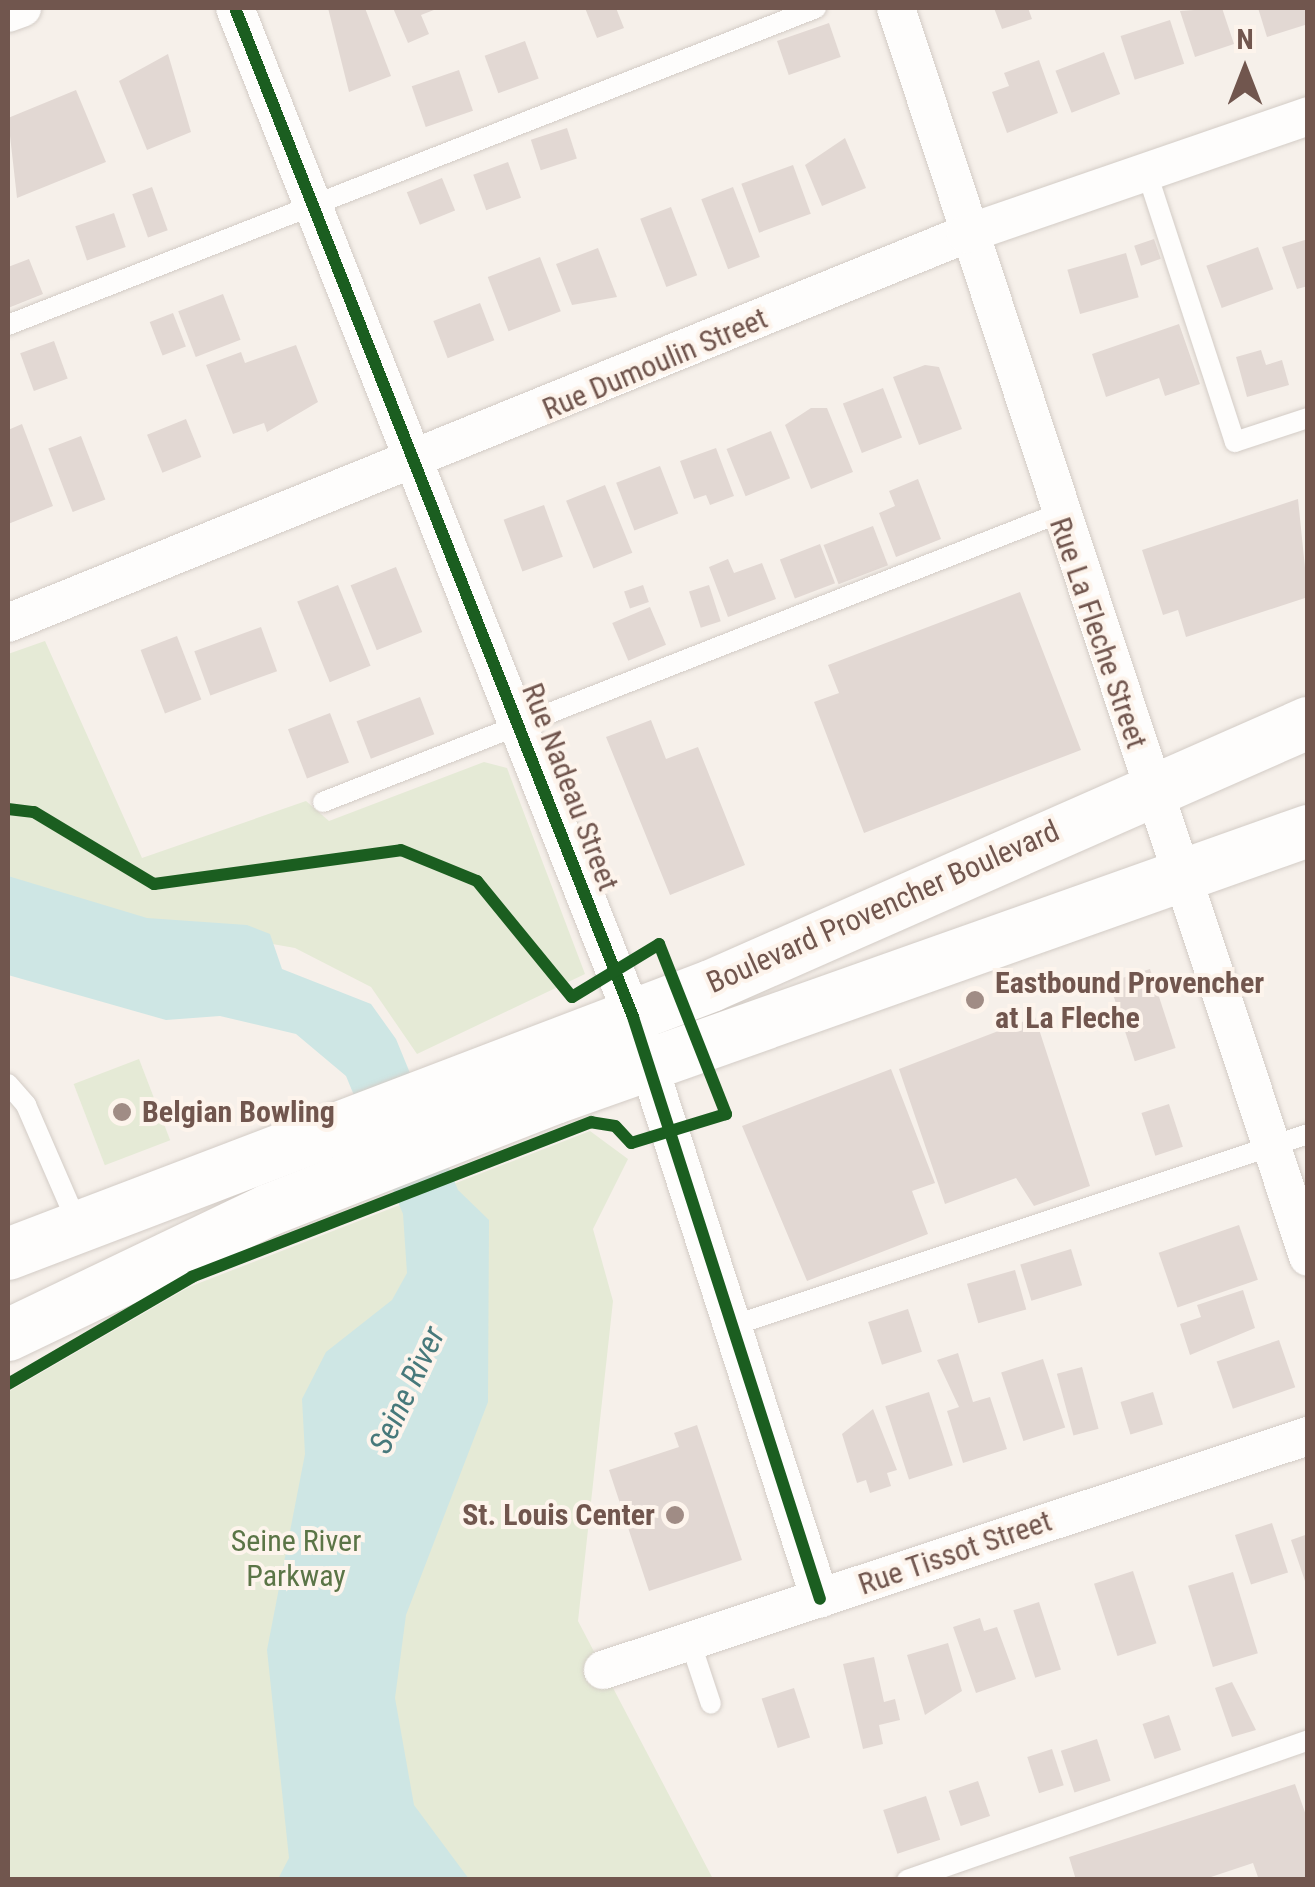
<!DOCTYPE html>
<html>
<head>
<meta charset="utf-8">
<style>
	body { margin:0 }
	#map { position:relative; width:1315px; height:1887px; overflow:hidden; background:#f6f0ea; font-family:"Roboto Condensed",sans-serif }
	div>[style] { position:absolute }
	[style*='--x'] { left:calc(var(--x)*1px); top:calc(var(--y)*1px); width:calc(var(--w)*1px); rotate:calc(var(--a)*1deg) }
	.green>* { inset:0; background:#e5ead6; transform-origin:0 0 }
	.water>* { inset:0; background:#cee6e4 }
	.building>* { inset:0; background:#e2d8d3; transform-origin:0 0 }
	.roads { filter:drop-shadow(0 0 2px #d3ccc6) drop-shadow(0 0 2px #d3ccc6) }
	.lane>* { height:20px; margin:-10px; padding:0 10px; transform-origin:10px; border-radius:10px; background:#fefdfc }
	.street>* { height:38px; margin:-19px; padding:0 19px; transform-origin:19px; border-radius:19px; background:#fefdfc }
	.secondary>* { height:52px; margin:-26px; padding:0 26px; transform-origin:26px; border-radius:26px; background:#fefdfc }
	.cycleway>* { height:12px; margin:-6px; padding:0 6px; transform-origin:6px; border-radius:6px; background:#1b5e20 }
	.dots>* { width:28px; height:28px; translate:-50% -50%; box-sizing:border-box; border:5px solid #fdf4ec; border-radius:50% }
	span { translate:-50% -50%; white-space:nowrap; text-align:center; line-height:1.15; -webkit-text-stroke:8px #fdf4ec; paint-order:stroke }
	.street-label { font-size:30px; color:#71564e }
	.poi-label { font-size:30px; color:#71564e; font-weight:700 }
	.left { translate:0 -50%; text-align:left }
	.right { translate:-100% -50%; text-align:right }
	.park-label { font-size:30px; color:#5b7547 }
	.water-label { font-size:32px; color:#47797b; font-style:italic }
	.frame { position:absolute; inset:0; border:10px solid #71564e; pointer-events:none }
	.north { position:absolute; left:1195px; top:20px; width:100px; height:100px; -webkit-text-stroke:8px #fdf4ec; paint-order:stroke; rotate:0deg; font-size:28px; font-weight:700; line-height:40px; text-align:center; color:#71564e }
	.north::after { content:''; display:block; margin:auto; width:35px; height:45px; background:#71564e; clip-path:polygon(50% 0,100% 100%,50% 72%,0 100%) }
</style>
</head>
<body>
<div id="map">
	<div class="green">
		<i style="clip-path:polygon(45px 641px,142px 858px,306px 801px,329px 821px,484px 762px,507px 768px,585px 974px,417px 1054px,371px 987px,295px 948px,8px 898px,8px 654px)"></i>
		<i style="left:139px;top:1059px;width:87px;height:70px;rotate:69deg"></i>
		<i style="clip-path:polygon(590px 1131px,628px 1159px,593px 1229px,613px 1301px,578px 1621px,713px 1879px,8px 1879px,8px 1392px,189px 1287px)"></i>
	</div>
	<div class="water">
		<i style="clip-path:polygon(8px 876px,147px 918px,247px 925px,270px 934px,282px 969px,371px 1004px,396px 1039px,458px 1190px,489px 1220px,488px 1402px,406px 1615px,395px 1698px,414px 1805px,469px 1879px,278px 1879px,289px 1858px,267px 1650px,305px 1454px,302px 1399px,326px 1352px,392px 1300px,407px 1273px,403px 1214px,346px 1076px,296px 1034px,220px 1016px,166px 1020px,8px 975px)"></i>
	</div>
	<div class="building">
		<i style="clip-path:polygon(328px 8px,365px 8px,391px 76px,349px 92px)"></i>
		<i style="clip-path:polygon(393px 8px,439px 8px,421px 15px,429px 34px,408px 43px)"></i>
		<i style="clip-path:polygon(585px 8px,616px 8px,624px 28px,597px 38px)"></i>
		<i style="clip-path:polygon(994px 8px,1028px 8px,1032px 19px,1002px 29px)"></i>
		<i style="clip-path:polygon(1222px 8px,1234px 44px,1195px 57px,1180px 11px)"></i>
		<i style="clip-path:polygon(1258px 8px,1308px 8px,1308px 24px,1267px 37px)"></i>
		<i style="left:1170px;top:20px;width:46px;height:52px;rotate:72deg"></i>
		<i style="left:829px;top:23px;width:36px;height:55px;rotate:71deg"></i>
		<i style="left:525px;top:41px;width:40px;height:43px;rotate:70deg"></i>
		<i style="left:1104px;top:52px;width:45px;height:52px;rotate:69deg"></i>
		<i style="clip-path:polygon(168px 54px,191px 132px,147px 150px,119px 81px)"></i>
		<i style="clip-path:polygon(1039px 60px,1058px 113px,1007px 133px,992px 92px,1009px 86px,1004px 73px)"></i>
		<i style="left:459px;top:70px;width:43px;height:50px;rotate:71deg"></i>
		<i style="clip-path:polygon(76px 90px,106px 162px,17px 198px,8px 118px)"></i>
		<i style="left:567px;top:128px;width:32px;height:38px;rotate:72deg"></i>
		<i style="clip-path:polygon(845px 138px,866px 188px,822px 206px,805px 165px)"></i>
		<i style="left:508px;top:162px;width:38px;height:37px;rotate:70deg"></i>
		<i style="left:793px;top:165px;width:52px;height:55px;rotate:70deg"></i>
		<i style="left:442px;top:178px;width:35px;height:38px;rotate:68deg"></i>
		<i style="left:152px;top:187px;width:46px;height:21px;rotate:70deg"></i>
		<i style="left:733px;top:187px;width:75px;height:34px;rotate:69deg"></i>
		<i style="left:671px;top:207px;width:73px;height:33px;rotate:69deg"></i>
		<i style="left:114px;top:213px;width:36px;height:41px;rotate:71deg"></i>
		<i style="left:1154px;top:239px;width:21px;height:21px;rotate:71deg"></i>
		<i style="clip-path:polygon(1308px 239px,1308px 286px,1297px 289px,1282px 247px)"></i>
		<i style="left:1258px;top:247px;width:45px;height:55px;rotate:70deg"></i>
		<i style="clip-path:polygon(598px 248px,617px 297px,572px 305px,556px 264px)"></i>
		<i style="left:1126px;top:253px;width:46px;height:61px;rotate:74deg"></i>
		<i style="left:540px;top:257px;width:58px;height:56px;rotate:69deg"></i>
		<i style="clip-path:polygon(29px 259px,43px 294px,8px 308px,8px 267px)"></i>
		<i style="left:223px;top:294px;width:49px;height:48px;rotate:69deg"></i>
		<i style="left:480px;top:303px;width:40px;height:50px;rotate:69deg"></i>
		<i style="left:173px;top:313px;width:36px;height:25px;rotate:69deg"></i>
		<i style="clip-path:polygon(1179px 324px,1200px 384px,1165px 396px,1159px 378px,1106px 397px,1092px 354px)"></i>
		<i style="left:54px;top:341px;width:40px;height:36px;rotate:70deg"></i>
		<i style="clip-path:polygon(296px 345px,318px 402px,267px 432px,264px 423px,233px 434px,206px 365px,241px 352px,245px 363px)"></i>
		<i style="clip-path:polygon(1261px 350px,1266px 365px,1282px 360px,1289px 385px,1247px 397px,1236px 357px)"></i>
		<i style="clip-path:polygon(925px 365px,939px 367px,962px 429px,919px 445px,893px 377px)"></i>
		<i style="left:883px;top:388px;width:53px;height:43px;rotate:69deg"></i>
		<i style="clip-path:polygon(811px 408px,827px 408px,853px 472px,811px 489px,785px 425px)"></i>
		<i style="left:186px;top:419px;width:41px;height:42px;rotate:68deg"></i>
		<i style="clip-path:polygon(22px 424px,53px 506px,8px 524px,8px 430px)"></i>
		<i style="left:771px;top:431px;width:51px;height:48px;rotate:68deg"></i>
		<i style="left:81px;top:436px;width:68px;height:35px;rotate:69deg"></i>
		<i style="clip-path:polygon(716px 448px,734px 496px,710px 505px,706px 495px,694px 499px,680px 461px)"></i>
		<i style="left:660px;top:466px;width:51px;height:47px;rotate:69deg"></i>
		<i style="clip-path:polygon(918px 479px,941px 539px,896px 557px,879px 513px,895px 506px,889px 491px)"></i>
		<i style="left:605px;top:485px;width:73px;height:42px;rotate:68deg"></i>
		<i style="clip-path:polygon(1298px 499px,1308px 597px,1186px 637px,1178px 610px,1163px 615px,1142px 550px)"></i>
		<i style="left:544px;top:505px;width:55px;height:43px;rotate:70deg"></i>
		<i style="left:873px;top:526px;width:42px;height:53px;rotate:69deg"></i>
		<i style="left:820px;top:544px;width:42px;height:43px;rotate:69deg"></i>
		<i style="clip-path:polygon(728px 559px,734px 573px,762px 563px,776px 599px,728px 617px,709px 567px)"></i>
		<i style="left:396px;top:567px;width:70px;height:49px;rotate:68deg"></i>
		<i style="left:338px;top:585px;width:87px;height:44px;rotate:68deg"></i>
		<i style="left:643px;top:585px;width:18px;height:20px;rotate:71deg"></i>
		<i style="left:709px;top:585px;width:38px;height:21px;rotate:72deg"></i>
		<i style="clip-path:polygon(1020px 592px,1081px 750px,864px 833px,814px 702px,839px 693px,828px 665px)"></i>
		<i style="left:650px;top:607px;width:41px;height:41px;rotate:67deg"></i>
		<i style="left:261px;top:627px;width:47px;height:71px;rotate:70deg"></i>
		<i style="left:177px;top:636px;width:68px;height:39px;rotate:69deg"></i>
		<i style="left:420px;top:697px;width:40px;height:68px;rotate:69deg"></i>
		<i style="left:330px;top:713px;width:53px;height:45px;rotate:69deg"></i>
		<i style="clip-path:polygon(651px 720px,666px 759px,698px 747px,745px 865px,670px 895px,606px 737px)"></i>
		<i style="left:1150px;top:969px;width:83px;height:43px;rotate:72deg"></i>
		<i style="clip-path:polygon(1035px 1017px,1090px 1186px,1034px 1206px,1016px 1178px,945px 1204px,899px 1069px)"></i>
		<i style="clip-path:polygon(891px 1069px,935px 1183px,912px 1191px,928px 1234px,807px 1281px,742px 1126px)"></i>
		<i style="left:1169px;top:1104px;width:45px;height:29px;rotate:72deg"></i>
		<i style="left:1239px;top:1225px;width:58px;height:85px;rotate:71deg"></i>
		<i style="left:1071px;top:1249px;width:38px;height:53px;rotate:73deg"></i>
		<i style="left:1015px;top:1270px;width:41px;height:50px;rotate:74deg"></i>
		<i style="clip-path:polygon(1243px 1290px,1255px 1328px,1190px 1355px,1180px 1324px,1201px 1317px,1197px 1305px)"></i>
		<i style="left:908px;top:1309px;width:45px;height:42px;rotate:72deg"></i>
		<i style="left:1279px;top:1340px;width:50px;height:66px;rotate:71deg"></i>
		<i style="clip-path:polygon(958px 1353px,973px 1402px,990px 1397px,1007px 1449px,963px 1463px,947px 1411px,959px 1407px,937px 1360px)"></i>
		<i style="left:1043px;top:1359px;width:72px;height:44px;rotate:72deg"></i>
		<i style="left:1082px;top:1367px;width:64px;height:26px;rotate:75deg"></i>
		<i style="left:929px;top:1392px;width:77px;height:46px;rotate:72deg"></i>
		<i style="left:1153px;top:1392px;width:34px;height:34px;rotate:73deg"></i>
		<i style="clip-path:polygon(873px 1409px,897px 1470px,887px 1473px,891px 1486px,870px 1493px,866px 1480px,857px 1483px,842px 1434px)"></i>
		<i style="clip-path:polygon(697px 1425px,742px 1560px,649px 1591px,609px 1470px,679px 1447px,674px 1433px)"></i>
		<i style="left:1272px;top:1523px;width:52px;height:39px;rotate:72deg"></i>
		<i style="clip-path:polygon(1308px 1534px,1308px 1587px,1307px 1587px,1291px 1540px)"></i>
		<i style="left:1133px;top:1571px;width:76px;height:41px;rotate:72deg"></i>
		<i style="left:1233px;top:1572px;width:85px;height:47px;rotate:73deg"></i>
		<i style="left:1039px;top:1602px;width:71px;height:27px;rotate:72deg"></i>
		<i style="clip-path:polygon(980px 1618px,984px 1631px,997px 1627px,1016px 1679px,976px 1693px,953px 1627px)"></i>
		<i style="clip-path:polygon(948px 1643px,962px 1691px,925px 1715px,907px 1655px)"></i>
		<i style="clip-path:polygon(874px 1657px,884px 1702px,895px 1699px,900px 1720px,879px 1725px,883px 1744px,863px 1749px,843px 1664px)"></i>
		<i style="clip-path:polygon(1232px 1682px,1256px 1730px,1232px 1737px,1215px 1688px)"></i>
		<i style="left:794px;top:1688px;width:52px;height:34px;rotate:72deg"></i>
		<i style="left:1169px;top:1715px;width:37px;height:28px;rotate:71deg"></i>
		<i style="left:1097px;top:1739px;width:44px;height:38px;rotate:72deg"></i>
		<i style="left:1052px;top:1749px;width:38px;height:26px;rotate:72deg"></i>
		<i style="left:978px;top:1781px;width:37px;height:31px;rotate:71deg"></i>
		<i style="clip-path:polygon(1295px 1784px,1308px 1821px,1308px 1880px,1259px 1880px,1253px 1863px,1202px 1880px,1076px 1880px,1069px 1857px)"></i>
		<i style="left:926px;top:1796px;width:46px;height:45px;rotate:72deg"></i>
	</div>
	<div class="roads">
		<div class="lane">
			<i style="--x:1146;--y:170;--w:286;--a:71.9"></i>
			<i style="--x:1235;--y:442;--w:77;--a:-18.2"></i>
			<i style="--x:8;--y:325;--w:868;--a:-21.42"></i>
			<i style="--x:323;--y:802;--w:788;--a:-21.42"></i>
			<i style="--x:8;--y:1084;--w:28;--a:49"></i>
			<i style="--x:26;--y:1105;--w:133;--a:66.5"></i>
			<i style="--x:729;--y:1327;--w:610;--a:-18.43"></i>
			<i style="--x:690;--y:1641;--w:66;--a:71.6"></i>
			<i style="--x:907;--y:1880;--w:425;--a:-19.2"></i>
		</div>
		<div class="street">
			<i style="--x:235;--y:8;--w:1085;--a:68.47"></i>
			<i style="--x:633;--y:1017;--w:611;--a:72.19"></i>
			<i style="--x:896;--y:8;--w:1315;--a:71.74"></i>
			<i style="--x:8;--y:13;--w:15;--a:-20"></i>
			<i style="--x:8;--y:623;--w:1034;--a:-22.1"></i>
			<i style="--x:966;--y:234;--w:362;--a:-19"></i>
			<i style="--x:603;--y:1670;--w:743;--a:-18.36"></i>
		</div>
		<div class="secondary">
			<i style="--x:8;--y:1254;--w:752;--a:-20.87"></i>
			<i style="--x:711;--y:986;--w:652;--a:-23.78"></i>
			<i style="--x:8;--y:1335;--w:289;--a:-25.6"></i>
			<i style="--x:269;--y:1210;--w:307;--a:-21.4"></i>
			<i style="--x:555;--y:1098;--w:799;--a:-19.52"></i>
		</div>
	</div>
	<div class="cycleway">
		<i style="--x:235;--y:8;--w:1085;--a:68.47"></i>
		<i style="--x:633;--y:1017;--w:611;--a:72.19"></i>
		<i style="--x:8;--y:809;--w:26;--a:7"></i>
		<i style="--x:34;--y:812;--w:140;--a:31"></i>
		<i style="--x:154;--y:884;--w:249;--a:-7.8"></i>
		<i style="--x:401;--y:850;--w:82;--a:22.2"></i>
		<i style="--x:477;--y:881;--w:150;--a:50.7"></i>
		<i style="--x:572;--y:997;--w:102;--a:-31.3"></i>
		<i style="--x:659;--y:944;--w:183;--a:68.5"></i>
		<i style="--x:726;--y:1114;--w:99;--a:163"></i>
		<i style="--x:631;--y:1143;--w:23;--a:-133"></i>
		<i style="--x:615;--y:1126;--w:24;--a:-171"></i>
		<i style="--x:591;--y:1122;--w:428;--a:158.8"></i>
		<i style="--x:192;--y:1277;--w:213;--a:149.8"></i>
	</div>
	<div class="dots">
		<i style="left:975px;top:1000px;background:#a08c85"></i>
		<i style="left:122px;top:1112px;background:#a08c85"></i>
		<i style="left:675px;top:1515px;background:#a08c85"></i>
	</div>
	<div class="street-label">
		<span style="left:655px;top:364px;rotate:-23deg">Rue Dumoulin Street</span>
		<span style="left:1098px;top:633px;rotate:71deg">Rue La Fleche Street</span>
		<span style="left:570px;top:787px;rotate:69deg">Rue Nadeau Street</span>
		<span style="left:883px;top:907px;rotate:-24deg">Boulevard Provencher Boulevard</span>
		<span style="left:955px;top:1553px;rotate:-19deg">Rue Tissot Street</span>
	</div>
	<div class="poi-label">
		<span class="left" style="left:995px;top:1000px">Eastbound Provencher<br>at La Fleche</span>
		<span class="left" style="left:142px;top:1112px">Belgian Bowling</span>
		<span class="right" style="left:655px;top:1515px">St. Louis Center</span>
	</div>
	<div class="park-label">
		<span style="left:296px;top:1558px">Seine River<br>Parkway</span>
	</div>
	<div class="water-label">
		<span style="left:407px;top:1390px;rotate:-65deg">Seine River</span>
	</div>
	<div class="frame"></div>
	<div class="north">N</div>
</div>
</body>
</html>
